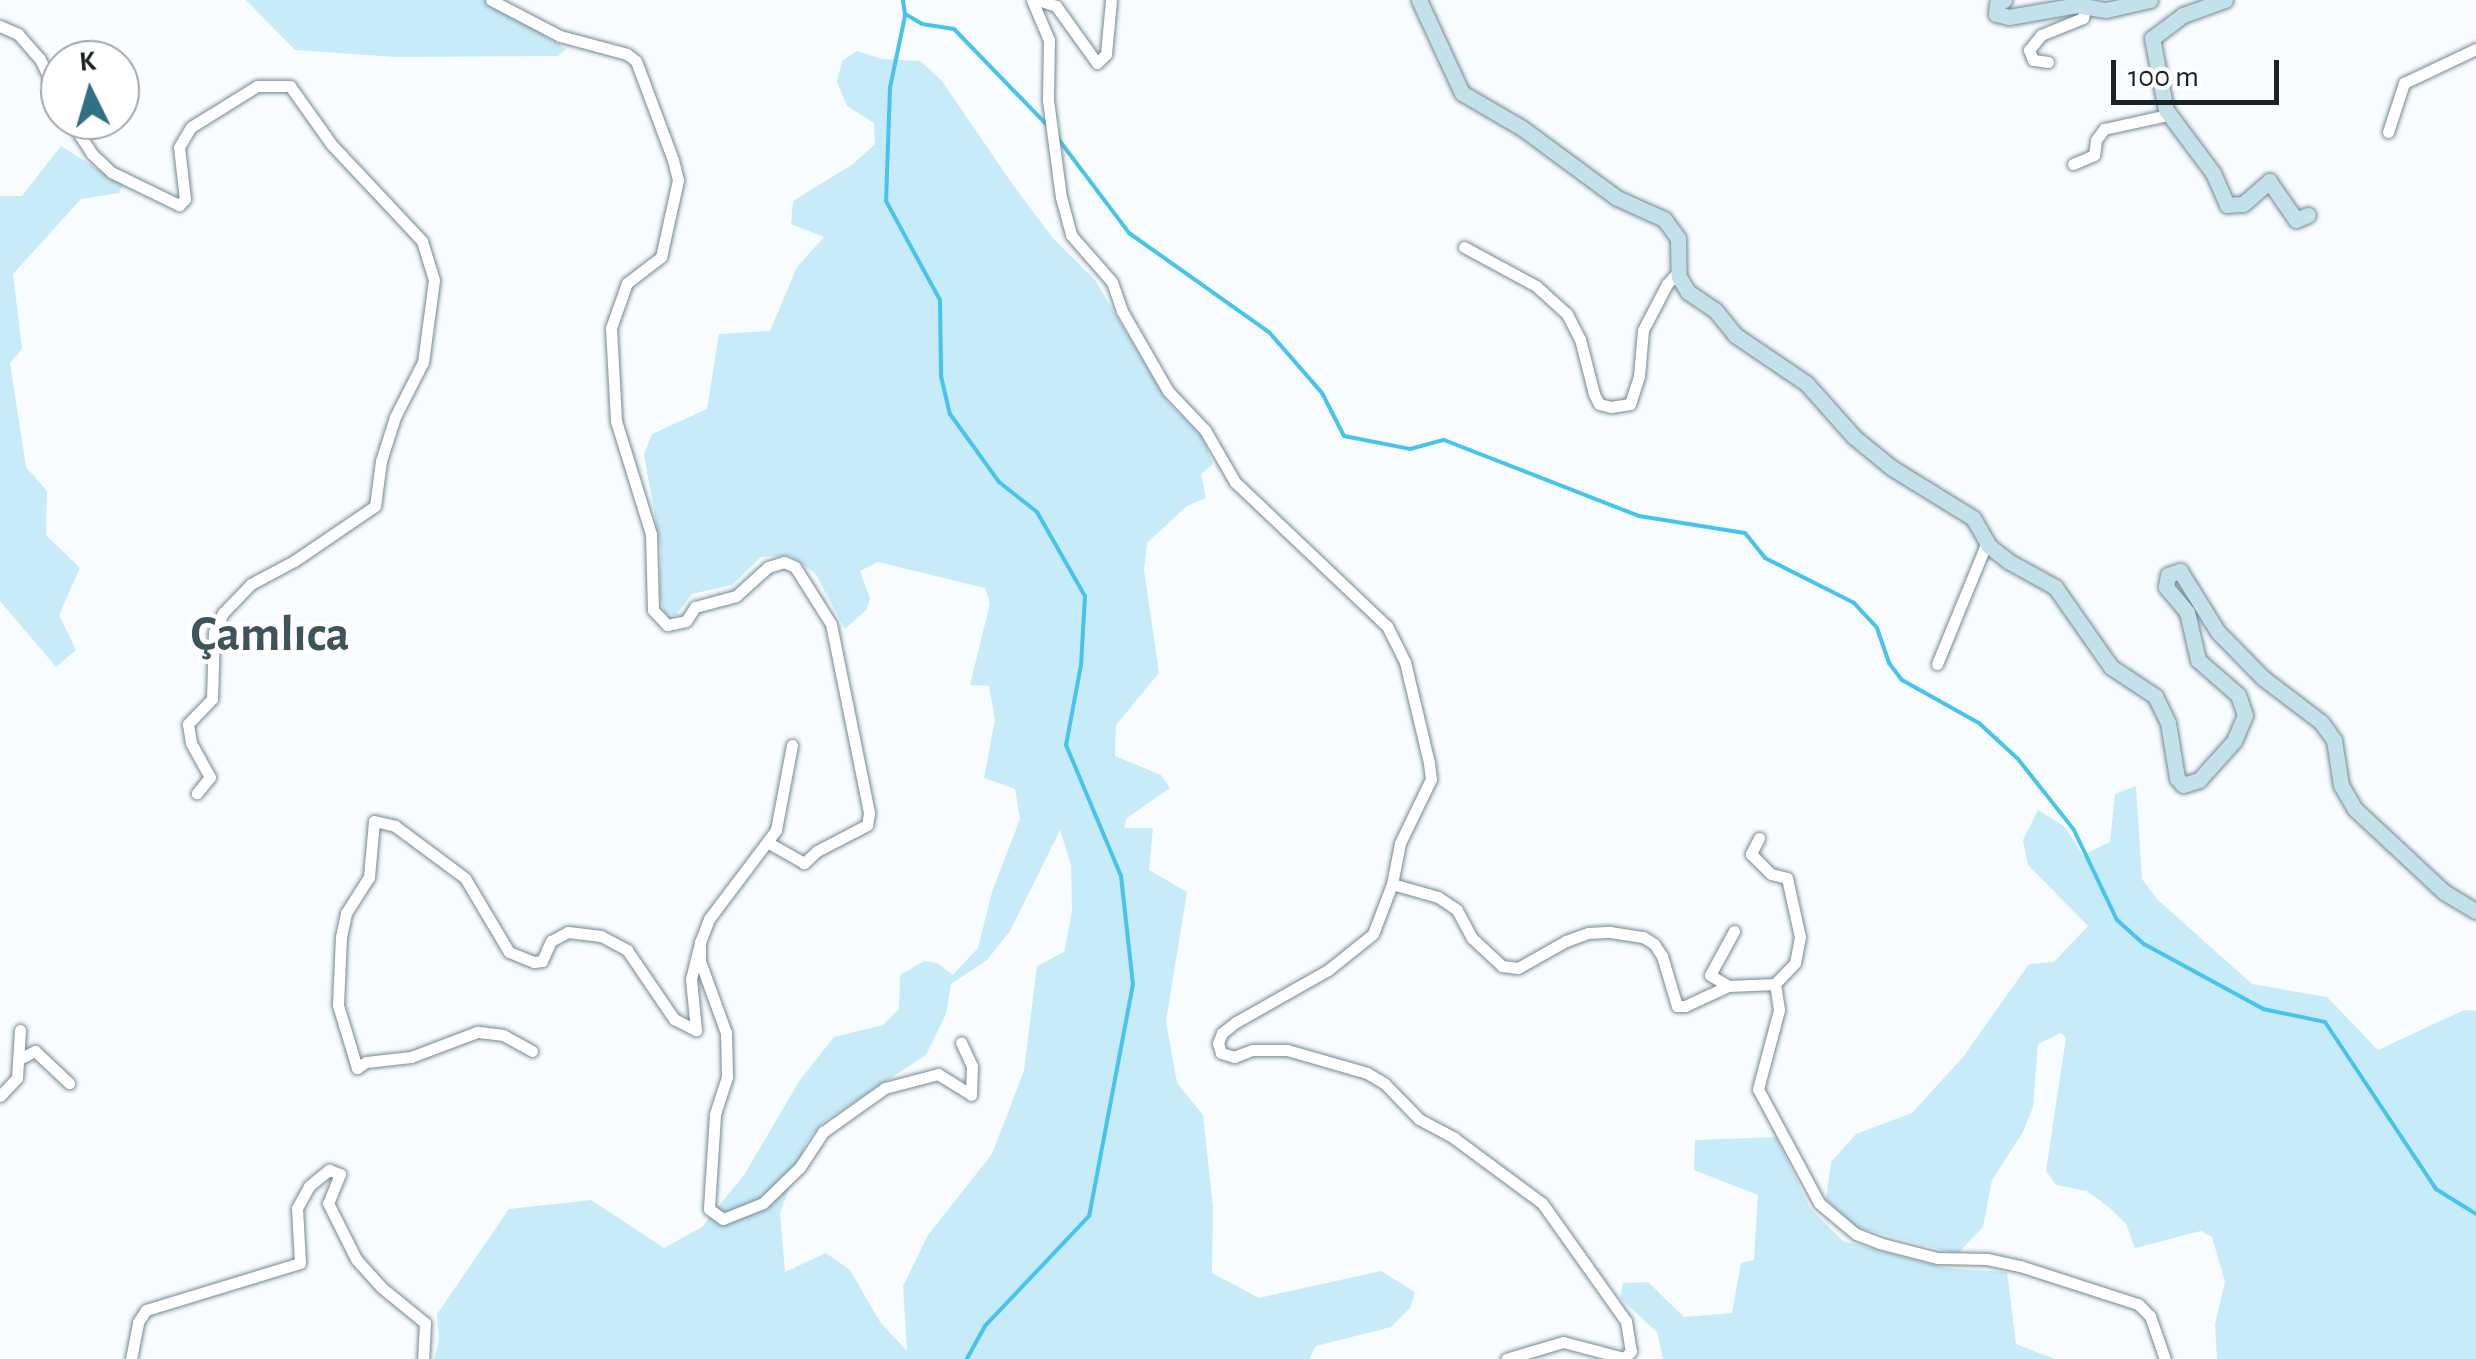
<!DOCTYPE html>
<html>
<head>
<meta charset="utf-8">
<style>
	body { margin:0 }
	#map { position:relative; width:2476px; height:1359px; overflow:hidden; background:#f8fcfe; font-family:"Alegreya Sans",sans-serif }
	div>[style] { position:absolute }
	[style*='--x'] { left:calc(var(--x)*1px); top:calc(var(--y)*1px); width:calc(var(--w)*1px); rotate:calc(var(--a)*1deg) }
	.green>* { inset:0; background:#c8ebf9 }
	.stream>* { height:4px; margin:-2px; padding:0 2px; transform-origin:2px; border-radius:2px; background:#46c4ec }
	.roads { filter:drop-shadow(0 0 2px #748992) drop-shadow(0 0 2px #748992) }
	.street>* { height:11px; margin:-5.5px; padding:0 5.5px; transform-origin:5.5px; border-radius:5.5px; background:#fff }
	.secondary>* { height:15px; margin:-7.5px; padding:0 7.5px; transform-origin:7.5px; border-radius:7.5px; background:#c3e1eb }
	span { translate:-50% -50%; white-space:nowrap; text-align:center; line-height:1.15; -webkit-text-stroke:9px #fff; paint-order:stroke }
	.district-label { font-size:50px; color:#3f535a; font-weight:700 }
	.north { position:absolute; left:40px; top:40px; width:100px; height:100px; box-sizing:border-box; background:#fff; border:2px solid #a3a7a8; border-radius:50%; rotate:355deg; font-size:28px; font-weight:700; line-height:40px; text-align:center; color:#1a2225 }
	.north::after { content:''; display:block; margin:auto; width:35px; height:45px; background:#306f84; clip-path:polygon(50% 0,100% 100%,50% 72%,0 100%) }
	.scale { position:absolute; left:2111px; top:60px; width:168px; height:45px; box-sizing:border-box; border:5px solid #1a2225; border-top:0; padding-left:12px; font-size:30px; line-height:35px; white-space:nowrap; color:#1a2225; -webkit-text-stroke:8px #fff; paint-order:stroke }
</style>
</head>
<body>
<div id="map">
	<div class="green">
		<i style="clip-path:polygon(246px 0,488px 0,566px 49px,558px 56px,396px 57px,295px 50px)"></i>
		<i style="clip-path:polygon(evenodd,857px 51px,882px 59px,920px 61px,942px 81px,1013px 185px,1053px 238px,1095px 280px,1168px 403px,1202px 436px,1213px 464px,1201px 474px,1206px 498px,1187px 506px,1147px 543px,1144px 570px,1159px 673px,1116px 725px,1115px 756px,1161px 775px,1170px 788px,1127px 818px,1124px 828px,1153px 828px,1149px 870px,1187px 892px,1166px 1021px,1177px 1083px,1203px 1115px,1213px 1207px,1212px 1273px,1259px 1298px,1381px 1271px,1415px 1292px,1410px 1308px,1391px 1327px,1316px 1346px,1309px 1359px,434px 1359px,439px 1340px,437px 1314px,509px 1209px,591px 1200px,664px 1248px,702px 1227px,744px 1175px,800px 1080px,834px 1037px,883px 1025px,899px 1009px,900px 975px,924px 961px,937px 963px,953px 975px,978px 948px,992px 892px,1020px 819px,1015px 789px,984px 778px,995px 720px,989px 686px,970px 685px,990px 603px,985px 588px,878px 562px,860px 571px,870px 599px,866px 610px,845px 629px,815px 573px,790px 556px,761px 557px,732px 585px,692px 594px,676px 615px,665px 614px,659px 595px,661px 550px,644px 454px,652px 434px,707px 409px,719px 334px,770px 331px,797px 267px,824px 237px,791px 224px,793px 201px,853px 164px,875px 144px,874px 123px,847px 106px,837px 82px,842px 61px,857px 51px,1060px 830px,1071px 865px,1072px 912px,1064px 952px,1037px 966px,1024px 1071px,992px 1154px,928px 1235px,903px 1286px,907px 1351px,880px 1322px,850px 1270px,826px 1253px,785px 1272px,780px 1213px,806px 1143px,822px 1123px,926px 1055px,946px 1014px,951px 984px,987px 960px,1010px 931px,1060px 830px)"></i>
		<i style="clip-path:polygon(61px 146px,123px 185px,119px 193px,81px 199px,13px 274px,22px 349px,10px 363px,26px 467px,47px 491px,46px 535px,80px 568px,59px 615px,76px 650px,56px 667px,0 601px,0 196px,22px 196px)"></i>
		<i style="clip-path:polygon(2136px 786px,2142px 879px,2158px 900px,2252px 984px,2327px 997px,2378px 1050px,2464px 1010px,2476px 1011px,2476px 1359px,2217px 1359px,2215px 1324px,2225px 1282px,2212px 1237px,2201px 1231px,2135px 1248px,2126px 1224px,2111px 1209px,2087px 1191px,2056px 1185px,2046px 1171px,2066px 1038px,2061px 1033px,2038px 1044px,2033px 1107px,2023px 1132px,1992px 1180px,1983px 1227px,1957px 1254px,1856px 1227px,1826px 1199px,1831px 1162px,1856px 1134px,1912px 1113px,1963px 1057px,2029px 964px,2054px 962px,2088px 926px,2028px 865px,2023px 840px,2038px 810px,2064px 826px,2083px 855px,2110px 842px,2115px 794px)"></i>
		<i style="clip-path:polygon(1776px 1137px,1810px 1208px,1843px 1241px,1946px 1268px,2007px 1272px,2016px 1344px,2055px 1359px,1663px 1359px,1657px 1332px,1620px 1298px,1623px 1283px,1648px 1282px,1684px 1317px,1732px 1313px,1741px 1263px,1754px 1260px,1758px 1195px,1694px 1170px,1695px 1140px)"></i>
	</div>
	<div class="stream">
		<i style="--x:903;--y:0;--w:14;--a:82"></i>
		<i style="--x:905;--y:14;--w:20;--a:30"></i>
		<i style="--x:922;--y:24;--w:32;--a:9"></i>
		<i style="--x:954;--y:29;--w:134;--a:45.9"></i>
		<i style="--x:905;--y:16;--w:74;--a:101.8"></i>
		<i style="--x:890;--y:88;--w:113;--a:92"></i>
		<i style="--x:886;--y:201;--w:113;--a:61.4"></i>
		<i style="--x:940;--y:300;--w:76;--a:89.2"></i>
		<i style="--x:941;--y:376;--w:39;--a:77"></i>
		<i style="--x:950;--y:414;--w:84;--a:54.2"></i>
		<i style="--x:999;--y:482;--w:48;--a:38.3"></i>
		<i style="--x:1037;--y:512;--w:97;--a:60.3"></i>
		<i style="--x:1085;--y:596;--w:69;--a:93.3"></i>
		<i style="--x:1081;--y:665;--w:81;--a:100.6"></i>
		<i style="--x:1066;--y:745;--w:142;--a:67.2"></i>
		<i style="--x:1121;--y:876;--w:109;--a:83.7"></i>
		<i style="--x:1133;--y:984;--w:236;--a:100.7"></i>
		<i style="--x:1089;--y:1216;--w:151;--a:133.4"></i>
		<i style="--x:985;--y:1326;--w:38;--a:119"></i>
		<i style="--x:1056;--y:136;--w:121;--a:53"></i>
		<i style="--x:1129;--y:233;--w:171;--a:35.3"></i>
		<i style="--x:1269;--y:332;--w:81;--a:49"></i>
		<i style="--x:1322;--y:393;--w:48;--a:62.9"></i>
		<i style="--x:1344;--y:436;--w:67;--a:11.1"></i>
		<i style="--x:1410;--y:449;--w:35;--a:-15"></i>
		<i style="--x:1444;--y:440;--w:209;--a:21.3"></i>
		<i style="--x:1639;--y:516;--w:107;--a:9.1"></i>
		<i style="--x:1745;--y:533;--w:32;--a:51"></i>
		<i style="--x:1765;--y:558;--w:100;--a:26.8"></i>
		<i style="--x:1854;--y:603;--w:34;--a:47"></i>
		<i style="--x:1877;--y:628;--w:37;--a:71"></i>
		<i style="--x:1889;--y:663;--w:21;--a:53"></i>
		<i style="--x:1902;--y:680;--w:88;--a:29.2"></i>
		<i style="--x:1979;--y:723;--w:53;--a:42.7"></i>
		<i style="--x:2018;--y:759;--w:90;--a:51.7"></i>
		<i style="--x:2074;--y:830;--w:100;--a:64.5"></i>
		<i style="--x:2117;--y:920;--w:36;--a:42"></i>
		<i style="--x:2144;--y:944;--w:136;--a:28.6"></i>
		<i style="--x:2263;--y:1009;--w:63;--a:11.8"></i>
		<i style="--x:2325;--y:1022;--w:201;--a:56.4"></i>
		<i style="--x:2436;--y:1189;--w:47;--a:32"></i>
	</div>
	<div class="roads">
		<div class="street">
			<i style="--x:491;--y:0;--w:78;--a:27.6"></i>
			<i style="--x:560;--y:36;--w:69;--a:15"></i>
			<i style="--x:627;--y:54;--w:11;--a:38"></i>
			<i style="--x:636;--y:61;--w:106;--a:69.5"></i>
			<i style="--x:673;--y:160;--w:21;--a:76"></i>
			<i style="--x:678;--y:180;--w:79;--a:102.4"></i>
			<i style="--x:661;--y:257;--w:43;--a:142.6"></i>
			<i style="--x:627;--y:283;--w:48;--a:109.6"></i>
			<i style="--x:611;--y:328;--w:93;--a:86.9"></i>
			<i style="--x:616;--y:421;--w:118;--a:72.8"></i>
			<i style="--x:651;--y:534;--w:76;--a:88.5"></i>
			<i style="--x:653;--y:610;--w:21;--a:47"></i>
			<i style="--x:667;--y:625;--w:19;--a:-12"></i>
			<i style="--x:686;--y:621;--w:17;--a:-57"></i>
			<i style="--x:695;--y:607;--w:42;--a:-15"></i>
			<i style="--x:736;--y:596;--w:43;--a:-42.2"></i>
			<i style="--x:768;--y:567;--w:17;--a:-17"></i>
			<i style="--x:784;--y:562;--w:12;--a:24"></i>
			<i style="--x:795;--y:567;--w:67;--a:57.7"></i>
			<i style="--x:831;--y:624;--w:193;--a:78.6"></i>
			<i style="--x:869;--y:813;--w:12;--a:99"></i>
			<i style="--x:867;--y:825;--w:56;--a:152.5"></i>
			<i style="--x:817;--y:851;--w:18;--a:137"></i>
			<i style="--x:804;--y:863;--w:40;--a:-150.3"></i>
			<i style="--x:1032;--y:0;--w:43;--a:67"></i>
			<i style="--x:1049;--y:40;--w:60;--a:91"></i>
			<i style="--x:1048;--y:100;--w:98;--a:82.4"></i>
			<i style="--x:1061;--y:197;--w:39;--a:75"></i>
			<i style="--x:1071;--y:235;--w:62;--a:48.9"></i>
			<i style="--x:1112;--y:282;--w:31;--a:71"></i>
			<i style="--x:1122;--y:311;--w:92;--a:60.1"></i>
			<i style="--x:1168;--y:391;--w:54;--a:46.5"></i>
			<i style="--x:1205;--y:430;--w:60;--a:60"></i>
			<i style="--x:1235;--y:482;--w:209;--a:43.5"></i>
			<i style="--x:1387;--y:626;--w:40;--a:63.4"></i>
			<i style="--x:1405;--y:662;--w:104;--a:76.6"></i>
			<i style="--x:1429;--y:763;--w:16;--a:83"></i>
			<i style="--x:1431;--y:779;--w:71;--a:115.8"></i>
			<i style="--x:1400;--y:843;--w:42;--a:101"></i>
			<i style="--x:1392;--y:884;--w:53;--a:110.8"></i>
			<i style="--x:1373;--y:934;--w:58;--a:141.3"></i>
			<i style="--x:1328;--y:970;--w:106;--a:150.5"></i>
			<i style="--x:1236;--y:1022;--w:18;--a:142"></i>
			<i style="--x:1222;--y:1033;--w:11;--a:112"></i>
			<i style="--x:1218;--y:1043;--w:10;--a:73"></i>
			<i style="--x:1221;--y:1053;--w:14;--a:17"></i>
			<i style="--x:1234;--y:1057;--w:19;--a:-21"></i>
			<i style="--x:1252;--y:1050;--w:35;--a:0"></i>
			<i style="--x:1287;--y:1050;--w:83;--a:16"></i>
			<i style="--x:1367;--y:1073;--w:21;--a:31"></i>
			<i style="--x:1385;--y:1084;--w:49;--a:45.8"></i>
			<i style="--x:1419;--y:1119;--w:40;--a:28"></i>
			<i style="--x:1454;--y:1138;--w:109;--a:36.5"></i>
			<i style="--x:1542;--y:1203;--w:145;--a:54.6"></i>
			<i style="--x:1626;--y:1321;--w:30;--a:81"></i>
			<i style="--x:1631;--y:1351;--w:10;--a:135"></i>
			<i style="--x:1624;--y:1358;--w:63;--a:-165.3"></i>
			<i style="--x:1563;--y:1342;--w:59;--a:163.4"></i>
			<i style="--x:1038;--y:0;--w:19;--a:18"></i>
			<i style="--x:1056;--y:6;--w:70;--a:54.3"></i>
			<i style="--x:1097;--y:63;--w:13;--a:-45"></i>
			<i style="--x:1106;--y:54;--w:54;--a:-84.7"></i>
			<i style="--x:0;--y:26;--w:20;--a:24"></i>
			<i style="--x:18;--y:34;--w:33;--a:49"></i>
			<i style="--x:40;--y:59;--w:47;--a:64.5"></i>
			<i style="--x:2048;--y:62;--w:15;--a:-172"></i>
			<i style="--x:2033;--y:60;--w:11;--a:-112"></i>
			<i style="--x:2029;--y:50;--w:19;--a:-51"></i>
			<i style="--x:2041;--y:35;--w:45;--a:-22"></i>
			<i style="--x:2083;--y:18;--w:9;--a:-77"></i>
			<i style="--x:70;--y:120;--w:40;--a:57.1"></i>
			<i style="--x:92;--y:154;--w:26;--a:43"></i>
			<i style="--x:111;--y:172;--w:76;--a:25.9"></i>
			<i style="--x:179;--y:205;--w:8;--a:-45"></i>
			<i style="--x:185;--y:199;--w:52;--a:-96.6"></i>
			<i style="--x:179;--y:147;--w:23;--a:-59"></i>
			<i style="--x:191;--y:127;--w:78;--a:-31.8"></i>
			<i style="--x:257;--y:86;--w:33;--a:0"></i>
			<i style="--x:290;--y:86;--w:72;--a:54.6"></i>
			<i style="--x:332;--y:145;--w:132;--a:46.8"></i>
			<i style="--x:422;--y:241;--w:41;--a:72.9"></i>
			<i style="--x:434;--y:280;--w:83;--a:97.6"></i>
			<i style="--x:423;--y:362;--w:62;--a:117"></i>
			<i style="--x:395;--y:417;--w:46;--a:107.7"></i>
			<i style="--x:381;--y:461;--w:45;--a:97.6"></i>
			<i style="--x:375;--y:506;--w:98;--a:145.8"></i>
			<i style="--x:294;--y:561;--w:49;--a:151.9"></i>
			<i style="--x:251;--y:584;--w:40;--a:134"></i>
			<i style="--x:223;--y:613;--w:21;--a:115"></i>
			<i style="--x:214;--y:632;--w:67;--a:91.7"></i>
			<i style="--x:212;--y:699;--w:35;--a:134"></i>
			<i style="--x:188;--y:724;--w:19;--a:81"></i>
			<i style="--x:191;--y:743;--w:39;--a:61"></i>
			<i style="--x:210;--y:777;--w:21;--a:129"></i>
			<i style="--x:2388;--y:132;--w:52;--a:-71.9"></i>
			<i style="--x:2404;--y:83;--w:80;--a:-25.3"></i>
			<i style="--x:2073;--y:164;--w:23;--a:-23"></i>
			<i style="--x:2094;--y:155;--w:15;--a:-82"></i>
			<i style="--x:2096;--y:140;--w:14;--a:-54"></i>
			<i style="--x:2104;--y:129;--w:60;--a:-12.4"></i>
			<i style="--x:2163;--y:116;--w:7;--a:-63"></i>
			<i style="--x:1464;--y:247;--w:82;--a:28.4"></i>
			<i style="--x:1536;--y:286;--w:42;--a:42.1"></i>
			<i style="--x:1567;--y:314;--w:28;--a:63"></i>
			<i style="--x:1580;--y:339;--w:57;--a:75.7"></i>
			<i style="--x:1594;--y:394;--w:11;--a:63"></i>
			<i style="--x:1599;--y:404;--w:12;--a:14"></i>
			<i style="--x:1611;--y:407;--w:19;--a:-9"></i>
			<i style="--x:1630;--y:404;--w:29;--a:-72"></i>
			<i style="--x:1639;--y:376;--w:46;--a:-85"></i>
			<i style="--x:1643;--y:330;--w:52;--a:-62.4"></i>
			<i style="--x:1667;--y:284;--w:19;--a:-47"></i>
			<i style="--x:1937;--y:664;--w:132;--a:-67.7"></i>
			<i style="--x:792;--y:745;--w:86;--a:100.7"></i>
			<i style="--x:776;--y:830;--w:111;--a:127"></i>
			<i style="--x:709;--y:919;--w:25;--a:111"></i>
			<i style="--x:700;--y:942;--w:19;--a:90"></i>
			<i style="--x:700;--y:961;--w:77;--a:70.1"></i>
			<i style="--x:726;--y:1033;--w:44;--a:88.7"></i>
			<i style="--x:727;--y:1077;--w:40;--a:108"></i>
			<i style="--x:715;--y:1115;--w:94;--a:93.7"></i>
			<i style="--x:709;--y:1209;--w:17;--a:36"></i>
			<i style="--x:723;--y:1219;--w:43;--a:-21.8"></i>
			<i style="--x:763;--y:1203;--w:52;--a:-44.2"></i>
			<i style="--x:800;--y:1167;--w:42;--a:-56.7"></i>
			<i style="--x:823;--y:1132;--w:76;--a:-35.4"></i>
			<i style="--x:885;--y:1088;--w:55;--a:-14.8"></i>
			<i style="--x:938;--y:1074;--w:39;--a:32"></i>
			<i style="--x:971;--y:1095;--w:29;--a:-88"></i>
			<i style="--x:972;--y:1066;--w:26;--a:-115"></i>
			<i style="--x:1759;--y:838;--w:18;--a:117"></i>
			<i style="--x:1751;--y:854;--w:28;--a:45"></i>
			<i style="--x:1771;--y:874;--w:16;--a:14"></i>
			<i style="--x:1787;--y:878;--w:60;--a:77.6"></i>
			<i style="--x:1800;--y:937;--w:26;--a:101"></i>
			<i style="--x:1795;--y:963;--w:29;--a:134"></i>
			<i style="--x:1775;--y:984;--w:26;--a:81"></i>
			<i style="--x:1779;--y:1010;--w:82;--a:104.9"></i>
			<i style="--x:1758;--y:1089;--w:129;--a:61.8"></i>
			<i style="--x:1819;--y:1203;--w:48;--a:40"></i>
			<i style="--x:1856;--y:1234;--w:25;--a:21"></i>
			<i style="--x:1879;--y:1243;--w:60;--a:14.5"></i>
			<i style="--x:1937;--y:1258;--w:50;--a:1.1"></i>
			<i style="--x:1987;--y:1259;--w:34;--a:12"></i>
			<i style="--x:2020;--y:1266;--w:124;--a:17.9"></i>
			<i style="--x:2138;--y:1304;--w:17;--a:45"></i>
			<i style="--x:2150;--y:1316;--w:46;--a:70.8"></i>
			<i style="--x:1392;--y:884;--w:48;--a:15.8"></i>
			<i style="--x:1438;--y:897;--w:23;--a:34"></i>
			<i style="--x:1457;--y:910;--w:32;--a:62"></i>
			<i style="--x:1472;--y:938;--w:41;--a:43"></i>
			<i style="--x:1502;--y:966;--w:16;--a:7"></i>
			<i style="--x:1518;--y:968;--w:55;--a:-29.4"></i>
			<i style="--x:1566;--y:941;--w:23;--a:-20"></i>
			<i style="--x:1588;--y:933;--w:22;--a:-3"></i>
			<i style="--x:1610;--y:932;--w:33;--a:9"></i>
			<i style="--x:1643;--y:937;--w:13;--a:32"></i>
			<i style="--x:1654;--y:944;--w:14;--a:56"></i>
			<i style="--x:1662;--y:956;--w:52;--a:73.3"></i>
			<i style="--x:1677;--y:1006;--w:8;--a:0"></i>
			<i style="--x:1685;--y:1006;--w:47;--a:-24.9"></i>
			<i style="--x:1734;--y:931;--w:50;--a:118.6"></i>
			<i style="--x:1710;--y:975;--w:21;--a:31"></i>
			<i style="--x:1728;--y:986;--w:47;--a:-2.4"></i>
			<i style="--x:532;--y:1051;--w:33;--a:-151"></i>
			<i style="--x:503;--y:1035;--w:26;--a:-173"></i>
			<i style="--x:477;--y:1032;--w:71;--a:159.3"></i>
			<i style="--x:411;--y:1057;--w:45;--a:173.7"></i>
			<i style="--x:366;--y:1062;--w:11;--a:146"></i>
			<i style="--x:357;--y:1068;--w:66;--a:-106.8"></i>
			<i style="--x:338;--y:1005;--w:68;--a:-87.5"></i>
			<i style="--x:341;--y:937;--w:25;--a:-78"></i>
			<i style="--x:346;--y:913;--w:43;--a:-57.4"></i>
			<i style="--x:369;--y:877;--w:56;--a:-84.9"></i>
			<i style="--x:374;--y:821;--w:22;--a:13"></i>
			<i style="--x:395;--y:826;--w:87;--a:36.6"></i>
			<i style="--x:465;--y:878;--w:86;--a:59.3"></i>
			<i style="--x:509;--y:952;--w:27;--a:22"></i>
			<i style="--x:534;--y:962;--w:8;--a:-7"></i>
			<i style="--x:542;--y:961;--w:22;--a:-66"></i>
			<i style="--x:551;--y:941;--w:19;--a:-28"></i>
			<i style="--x:568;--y:932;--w:33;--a:7"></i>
			<i style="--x:601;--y:936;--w:30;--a:28"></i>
			<i style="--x:627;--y:950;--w:83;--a:55.7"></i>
			<i style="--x:674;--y:1019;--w:25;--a:27"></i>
			<i style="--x:696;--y:1030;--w:51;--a:-95.6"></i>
			<i style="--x:691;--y:979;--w:38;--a:-76"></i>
			<i style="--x:19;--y:1059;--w:18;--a:-27"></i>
			<i style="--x:35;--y:1051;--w:47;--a:43.3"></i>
			<i style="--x:0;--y:1096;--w:25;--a:-47"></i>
			<i style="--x:17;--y:1078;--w:48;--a:-86.4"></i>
			<i style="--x:131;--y:1359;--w:38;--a:-79"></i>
			<i style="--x:138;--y:1322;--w:14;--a:-56"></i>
			<i style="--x:146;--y:1310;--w:161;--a:-17"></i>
			<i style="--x:300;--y:1263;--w:55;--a:-93.1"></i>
			<i style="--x:297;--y:1208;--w:25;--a:-61"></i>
			<i style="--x:309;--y:1186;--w:26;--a:-39"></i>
			<i style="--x:329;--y:1170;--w:12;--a:20"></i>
			<i style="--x:340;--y:1174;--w:31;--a:112"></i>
			<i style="--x:328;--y:1203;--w:63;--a:63.4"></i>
			<i style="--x:356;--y:1259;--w:38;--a:48"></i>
			<i style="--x:381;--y:1287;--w:57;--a:39.3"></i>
			<i style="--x:425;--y:1323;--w:36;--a:93"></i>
		</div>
		<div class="secondary">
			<i style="--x:1419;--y:0;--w:102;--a:65.2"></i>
			<i style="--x:1462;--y:93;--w:69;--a:30.3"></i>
			<i style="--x:1522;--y:128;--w:118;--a:36.4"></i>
			<i style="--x:1617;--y:198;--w:51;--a:24.1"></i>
			<i style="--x:1664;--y:219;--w:24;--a:54"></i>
			<i style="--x:1678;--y:238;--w:39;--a:89"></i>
			<i style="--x:1679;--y:277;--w:17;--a:59"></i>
			<i style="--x:1688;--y:292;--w:32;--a:34"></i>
			<i style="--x:1715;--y:310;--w:32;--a:51"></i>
			<i style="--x:1735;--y:335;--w:86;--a:34.1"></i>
			<i style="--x:1806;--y:383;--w:72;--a:48.4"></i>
			<i style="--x:1854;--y:437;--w:49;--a:39.2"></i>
			<i style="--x:1892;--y:468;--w:95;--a:31.7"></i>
			<i style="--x:1973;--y:518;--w:32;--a:60"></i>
			<i style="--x:1989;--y:546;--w:24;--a:38"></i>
			<i style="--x:2008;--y:561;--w:54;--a:29"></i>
			<i style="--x:2055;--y:587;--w:98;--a:55"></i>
			<i style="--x:2111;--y:667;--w:53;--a:33.4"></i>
			<i style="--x:2155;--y:696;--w:30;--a:64"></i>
			<i style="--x:2168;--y:723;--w:56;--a:80.7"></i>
			<i style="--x:2177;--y:778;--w:9;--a:49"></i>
			<i style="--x:2183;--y:785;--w:17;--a:-17"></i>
			<i style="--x:2199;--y:780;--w:52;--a:-48.1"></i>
			<i style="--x:2234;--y:741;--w:28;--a:-67"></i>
			<i style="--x:2245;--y:715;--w:21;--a:-109"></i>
			<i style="--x:2238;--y:695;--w:53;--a:-138.8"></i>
			<i style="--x:2198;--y:660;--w:49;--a:-102.9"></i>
			<i style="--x:2187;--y:612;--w:33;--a:-130"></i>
			<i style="--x:2166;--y:587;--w:12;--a:-81"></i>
			<i style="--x:2168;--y:575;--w:13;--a:-18"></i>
			<i style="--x:2180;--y:571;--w:72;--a:58.1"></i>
			<i style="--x:2218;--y:632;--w:64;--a:45.6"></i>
			<i style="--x:2263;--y:678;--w:73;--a:37.2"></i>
			<i style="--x:2321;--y:722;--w:22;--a:54"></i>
			<i style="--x:2334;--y:740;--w:46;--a:81.2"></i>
			<i style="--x:2341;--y:785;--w:28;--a:60"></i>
			<i style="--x:2355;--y:809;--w:122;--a:43"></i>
			<i style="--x:2444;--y:892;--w:37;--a:31"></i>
			<i style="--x:2004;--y:0;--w:8;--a:150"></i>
			<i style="--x:1997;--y:4;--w:10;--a:96"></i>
			<i style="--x:1996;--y:14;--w:13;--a:13"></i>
			<i style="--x:2009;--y:17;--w:69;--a:-10"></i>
			<i style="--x:2077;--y:5;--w:29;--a:10"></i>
			<i style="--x:2106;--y:10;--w:45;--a:-12.8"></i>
			<i style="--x:2225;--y:0;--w:45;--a:160.3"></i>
			<i style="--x:2183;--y:15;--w:39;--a:143"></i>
			<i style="--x:2152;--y:38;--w:73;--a:79"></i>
			<i style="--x:2166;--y:110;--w:79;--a:53.3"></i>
			<i style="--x:2213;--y:173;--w:35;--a:66"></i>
			<i style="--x:2227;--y:205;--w:16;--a:-4"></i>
			<i style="--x:2243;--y:204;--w:35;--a:-41"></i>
			<i style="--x:2269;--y:181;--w:47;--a:55.3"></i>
			<i style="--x:2296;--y:220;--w:13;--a:-23"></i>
		</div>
	</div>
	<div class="district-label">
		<span style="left:270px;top:636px">Çamlıca</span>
	</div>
	<div class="north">K</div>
	<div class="scale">100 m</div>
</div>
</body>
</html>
